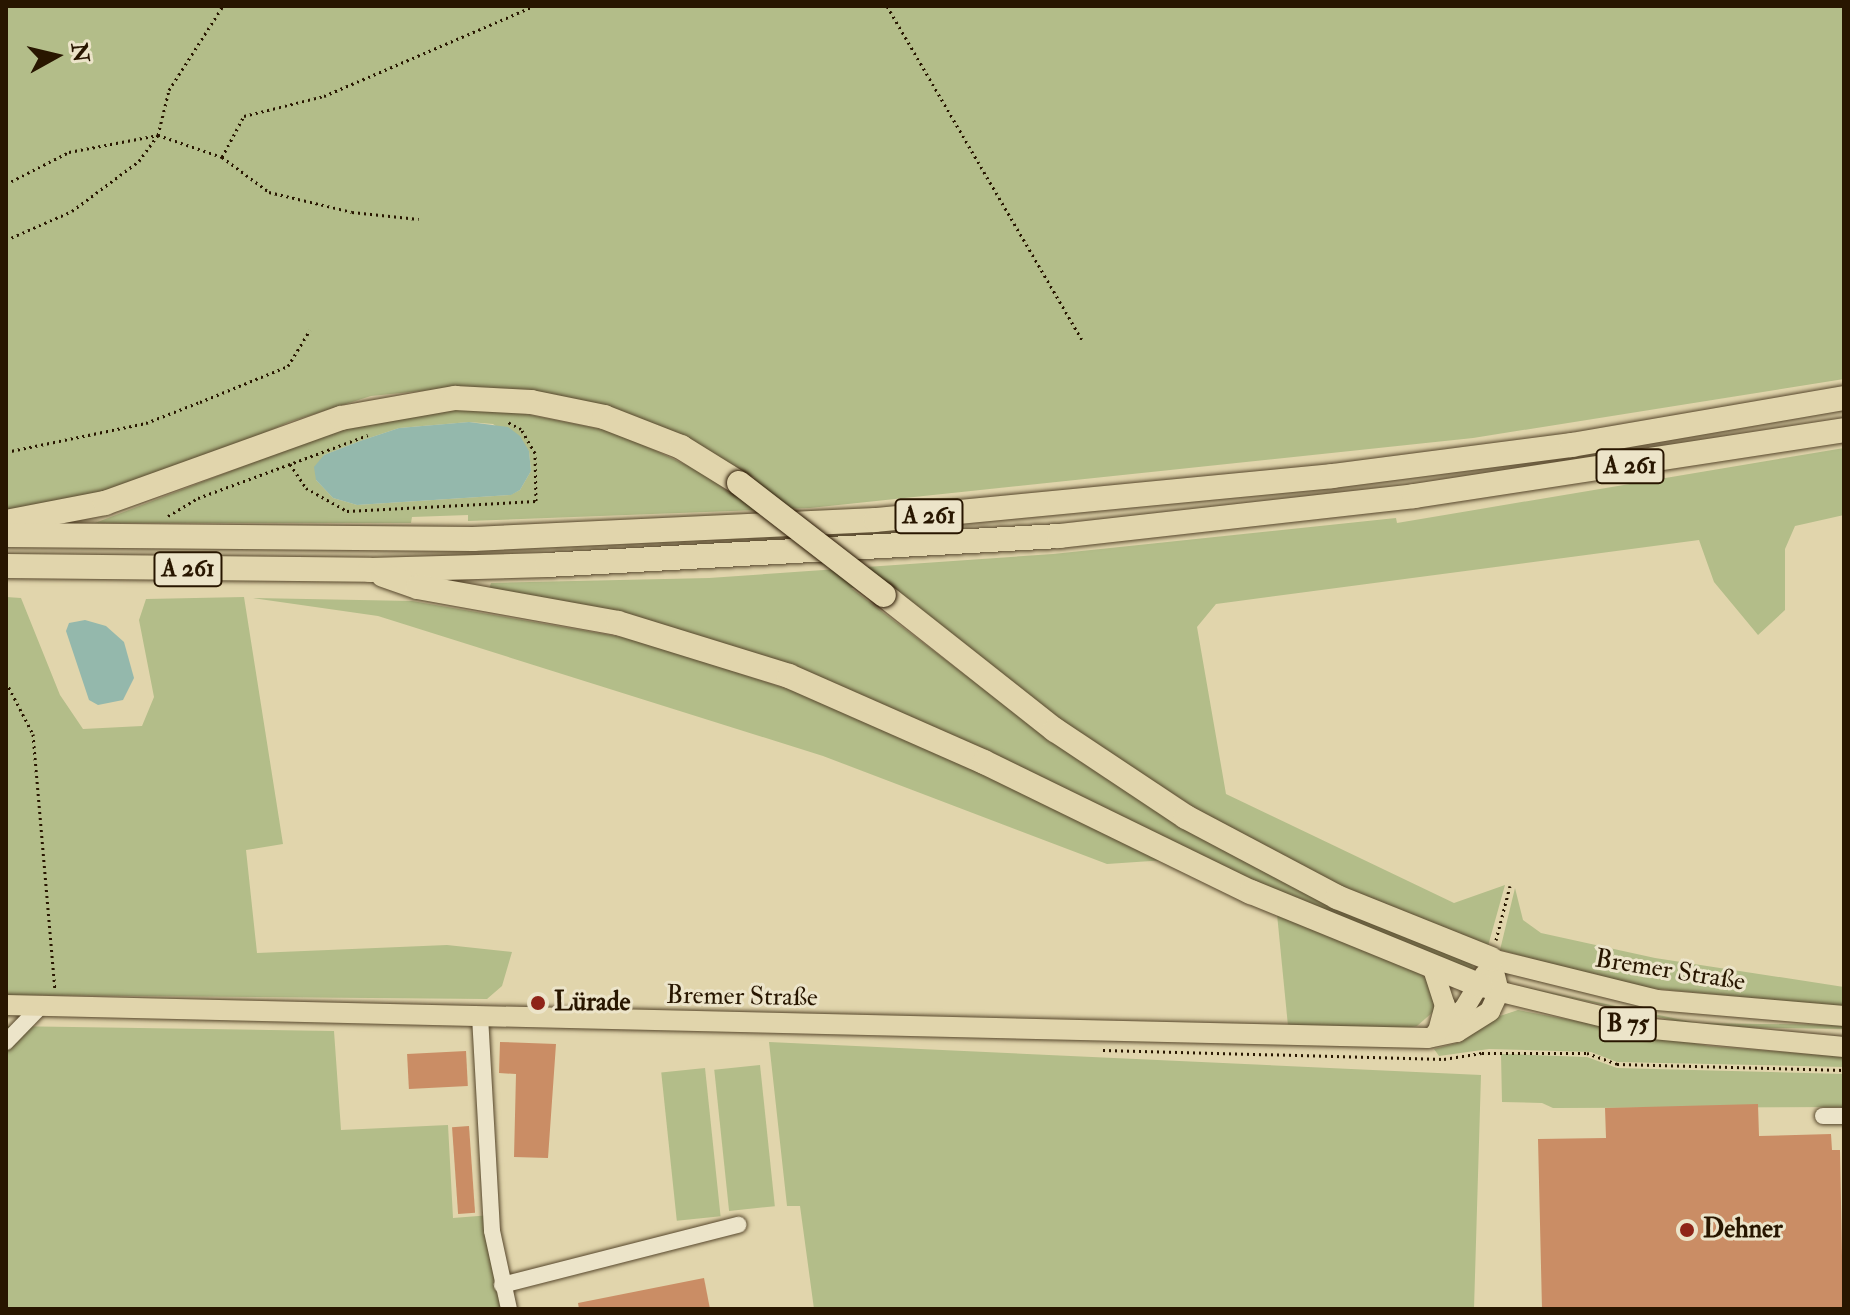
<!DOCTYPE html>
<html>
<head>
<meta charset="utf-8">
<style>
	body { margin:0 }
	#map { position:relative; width:1850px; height:1315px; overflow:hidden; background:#e1d5ac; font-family:"IM FELL Double Pica",serif }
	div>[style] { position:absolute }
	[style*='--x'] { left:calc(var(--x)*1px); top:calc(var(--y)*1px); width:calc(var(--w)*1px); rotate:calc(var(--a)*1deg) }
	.green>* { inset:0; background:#b3bd89; transform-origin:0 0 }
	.water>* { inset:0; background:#94b8ac }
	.building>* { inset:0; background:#ca8d65; transform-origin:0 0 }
	.path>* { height:3px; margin-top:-1.5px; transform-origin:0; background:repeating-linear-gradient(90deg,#281600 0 2px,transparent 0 6px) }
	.roads { filter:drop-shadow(0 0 2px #56462b) drop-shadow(0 0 2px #56462b) }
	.minor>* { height:16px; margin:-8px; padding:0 8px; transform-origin:8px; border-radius:8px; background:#ece4c9 }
	.major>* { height:20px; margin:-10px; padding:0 10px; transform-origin:10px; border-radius:10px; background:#e1d5ac }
	.highway>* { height:24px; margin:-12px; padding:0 12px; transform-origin:12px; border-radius:12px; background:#e1d5ac }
	.bridges { filter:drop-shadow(0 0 2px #281600) drop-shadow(0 0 2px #281600) }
	.highway-bridge>* { height:24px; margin:-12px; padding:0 12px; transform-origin:12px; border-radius:12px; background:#e1d5ac }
	.dots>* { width:22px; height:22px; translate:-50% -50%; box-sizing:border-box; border:4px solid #ece4c9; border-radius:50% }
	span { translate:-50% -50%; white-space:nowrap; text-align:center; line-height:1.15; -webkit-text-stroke:6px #ece4c9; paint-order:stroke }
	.shield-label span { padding:2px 6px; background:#ece4c9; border:2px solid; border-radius:6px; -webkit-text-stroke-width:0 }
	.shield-label { font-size:24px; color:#281600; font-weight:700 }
	.street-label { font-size:26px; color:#281600 }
	.poi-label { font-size:26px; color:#281600; font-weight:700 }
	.left { translate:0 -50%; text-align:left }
	.frame { position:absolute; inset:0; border:8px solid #281600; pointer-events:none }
	.north { position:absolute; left:16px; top:16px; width:80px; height:80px; -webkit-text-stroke:6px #ece4c9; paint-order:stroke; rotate:82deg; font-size:22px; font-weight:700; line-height:32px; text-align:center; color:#281600 }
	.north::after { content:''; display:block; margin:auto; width:28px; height:36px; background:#281600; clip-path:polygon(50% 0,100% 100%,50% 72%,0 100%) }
</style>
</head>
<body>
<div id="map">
	<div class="green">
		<i style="clip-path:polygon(evenodd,6px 6px,1844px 6px,1844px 379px,1473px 438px,810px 508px,468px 521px,468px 515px,412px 517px,411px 523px,95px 523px,351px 425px,449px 409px,496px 408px,615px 432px,708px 475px,729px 493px,755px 478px,679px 433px,451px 388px,371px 396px,289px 422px,150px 484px,6px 513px,6px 6px,469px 422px,493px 424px,529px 451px,531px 471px,520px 490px,510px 495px,357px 505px,333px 498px,316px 480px,324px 455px,360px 441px,399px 428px,469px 422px)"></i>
		<i style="clip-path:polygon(1844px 448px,1844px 515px,1795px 526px,1785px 549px,1785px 610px,1758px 635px,1714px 582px,1699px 540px,1216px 604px,1197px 627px,1226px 794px,1454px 903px,1505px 885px,1488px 946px,1355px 893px,1234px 833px,1054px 717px,885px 583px,851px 588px,1031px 725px,1468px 959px,1475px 970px,1351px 927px,786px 666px,642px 618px,489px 589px,491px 583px,709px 578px,1053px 554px,1396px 518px,1397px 523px)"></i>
		<i style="clip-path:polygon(6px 597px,21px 598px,60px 695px,83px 729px,142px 726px,154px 697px,139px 620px,146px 599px,244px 597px,283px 844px,246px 850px,257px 953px,447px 945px,512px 952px,502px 986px,487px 999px,6px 995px)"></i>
		<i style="clip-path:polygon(253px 598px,412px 601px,633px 639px,831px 703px,1166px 860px,1107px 864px,823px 756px,378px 616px)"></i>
		<i style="clip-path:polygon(1515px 888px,1523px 920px,1541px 933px,1655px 958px,1844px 987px,1844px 1007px,1639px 987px,1500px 950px)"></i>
		<i style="clip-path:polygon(1277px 914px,1420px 973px,1430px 982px,1437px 1003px,1433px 1012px,1417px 1026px,1397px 1030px,1288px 1026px)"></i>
		<i style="clip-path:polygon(1505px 983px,1697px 1023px,1844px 1025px,1844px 1029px,1703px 1027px)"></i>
		<i style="clip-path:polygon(1518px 1010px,1709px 1046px,1844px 1057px,1844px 1067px,1617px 1062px,1591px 1052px,1489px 1049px,1439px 1056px,1434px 1049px,1461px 1042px,1497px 1017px)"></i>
		<i style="clip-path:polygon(6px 1026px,334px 1031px,341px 1130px,448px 1125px,453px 1218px,491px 1215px,509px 1309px,6px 1309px)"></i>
		<i style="clip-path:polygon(769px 1042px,1481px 1075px,1474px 1309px,814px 1309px,800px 1206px,787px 1206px)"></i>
		<i style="clip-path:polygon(1501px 1054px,1587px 1057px,1617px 1068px,1844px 1074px,1844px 1107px,1553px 1108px,1542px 1103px,1502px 1102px)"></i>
		<i style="left:760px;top:1065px;width:142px;height:46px;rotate:84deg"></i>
		<i style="left:705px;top:1068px;width:149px;height:44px;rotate:84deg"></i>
	</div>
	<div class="water">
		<i style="clip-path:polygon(469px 422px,508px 427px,520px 436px,529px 451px,531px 471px,520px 490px,511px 495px,357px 505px,333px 498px,316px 480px,314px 467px,324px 455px,360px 441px,399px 428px)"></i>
		<i style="clip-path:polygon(85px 620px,106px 626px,124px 642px,134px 678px,123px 700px,98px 705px,89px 700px,66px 631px,69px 623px)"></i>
	</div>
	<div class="building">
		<i style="clip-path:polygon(500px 1042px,556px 1044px,548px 1158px,514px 1157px,516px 1074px,499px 1073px)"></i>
		<i style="left:466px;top:1051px;width:35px;height:59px;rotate:87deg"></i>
		<i style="clip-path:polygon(1758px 1104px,1759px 1136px,1831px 1134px,1832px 1150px,1840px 1150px,1843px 1309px,1542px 1309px,1538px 1139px,1606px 1138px,1605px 1108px)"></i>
		<i style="left:469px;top:1126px;width:87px;height:17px;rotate:86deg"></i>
		<i style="clip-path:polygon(704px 1278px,710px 1309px,579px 1309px,578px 1303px)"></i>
	</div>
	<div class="path">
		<i style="--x:887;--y:6;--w:387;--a:59.7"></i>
		<i style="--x:222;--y:157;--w:59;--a:36.7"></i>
		<i style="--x:269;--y:192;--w:85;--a:13.5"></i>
		<i style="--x:352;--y:212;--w:67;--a:6"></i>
		<i style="--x:6;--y:184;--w:71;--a:-26.9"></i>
		<i style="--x:69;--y:152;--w:91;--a:-10.8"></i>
		<i style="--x:158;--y:135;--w:68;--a:19"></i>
		<i style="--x:222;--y:157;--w:47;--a:-61.8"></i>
		<i style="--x:244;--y:116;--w:82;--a:-14"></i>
		<i style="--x:324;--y:96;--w:228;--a:-23.2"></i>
		<i style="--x:6;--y:240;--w:72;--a:-23.7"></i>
		<i style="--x:72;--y:211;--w:84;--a:-36.7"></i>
		<i style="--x:139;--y:161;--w:32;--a:-54"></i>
		<i style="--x:158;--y:135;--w:46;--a:-76.3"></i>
		<i style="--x:169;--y:90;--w:100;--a:-57.3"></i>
		<i style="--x:6;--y:452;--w:143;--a:-11.7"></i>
		<i style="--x:146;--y:423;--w:58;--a:-21.3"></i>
		<i style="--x:200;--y:402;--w:95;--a:-22.2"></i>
		<i style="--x:288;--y:366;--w:42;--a:-58.6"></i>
		<i style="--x:290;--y:464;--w:29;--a:56"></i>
		<i style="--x:306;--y:488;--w:47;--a:29.3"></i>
		<i style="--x:347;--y:511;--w:189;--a:-3"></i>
		<i style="--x:536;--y:501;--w:48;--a:-91.2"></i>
		<i style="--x:535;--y:453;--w:28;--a:-120"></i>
		<i style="--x:521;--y:429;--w:15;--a:-152"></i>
		<i style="--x:168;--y:516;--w:35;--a:-31"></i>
		<i style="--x:198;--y:498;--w:181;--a:-20.3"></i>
		<i style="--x:6;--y:682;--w:59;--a:62.6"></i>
		<i style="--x:33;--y:734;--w:257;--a:85.1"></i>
		<i style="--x:1496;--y:940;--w:56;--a:-75.5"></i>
		<i style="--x:1103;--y:1050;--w:341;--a:1.5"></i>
		<i style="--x:1444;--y:1059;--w:38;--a:-9"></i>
		<i style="--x:1482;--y:1053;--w:105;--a:0"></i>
		<i style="--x:1587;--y:1053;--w:32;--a:20"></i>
		<i style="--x:1617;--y:1064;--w:227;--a:1.5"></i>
	</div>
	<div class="roads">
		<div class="minor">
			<i style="--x:480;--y:1016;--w:215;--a:86.8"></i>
			<i style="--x:492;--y:1231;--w:80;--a:77.7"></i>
			<i style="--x:6;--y:1042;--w:52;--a:-45.8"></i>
			<i style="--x:1823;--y:1116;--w:21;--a:0"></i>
			<i style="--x:502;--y:1285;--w:244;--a:-14.3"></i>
		</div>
		<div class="major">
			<i style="--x:1491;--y:959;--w:171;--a:13.9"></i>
			<i style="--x:1657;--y:1000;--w:188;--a:4.9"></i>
			<i style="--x:1433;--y:969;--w:38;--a:72"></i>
			<i style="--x:1445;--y:1005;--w:28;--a:105"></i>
			<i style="--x:1489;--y:989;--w:169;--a:13.7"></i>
			<i style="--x:1653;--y:1029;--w:192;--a:5.4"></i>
			<i style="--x:6;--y:1005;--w:1422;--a:1.33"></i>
			<i style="--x:1428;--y:1038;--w:30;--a:-12"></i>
			<i style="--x:1457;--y:1032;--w:39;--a:-32"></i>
			<i style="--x:1490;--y:1011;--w:21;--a:-65"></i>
			<i style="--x:1499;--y:992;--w:34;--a:-104"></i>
			<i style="--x:1435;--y:1034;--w:38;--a:-41"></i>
			<i style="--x:1464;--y:1009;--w:41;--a:-59"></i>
		</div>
		<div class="highway">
			<i style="--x:6;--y:522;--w:101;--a:-10.9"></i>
			<i style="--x:105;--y:503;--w:251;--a:-19.8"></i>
			<i style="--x:341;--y:418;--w:116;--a:-10"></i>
			<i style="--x:455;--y:398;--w:76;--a:3"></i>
			<i style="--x:531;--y:402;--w:75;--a:11.6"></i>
			<i style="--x:604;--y:417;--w:83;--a:21.3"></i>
			<i style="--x:681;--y:447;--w:68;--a:31.8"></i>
			<i style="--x:6;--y:535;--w:467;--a:0.5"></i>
			<i style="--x:473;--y:539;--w:403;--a:-2.7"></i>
			<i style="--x:876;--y:520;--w:458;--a:-5.5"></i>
			<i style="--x:1332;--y:476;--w:242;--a:-7.4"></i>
			<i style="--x:1572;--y:445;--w:276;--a:-9.8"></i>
			<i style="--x:6;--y:566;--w:364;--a:0.6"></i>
			<i style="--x:370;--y:570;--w:177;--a:-1.6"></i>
			<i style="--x:547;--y:565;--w:513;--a:-3.24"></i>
			<i style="--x:1059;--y:536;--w:357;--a:-6.4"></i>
			<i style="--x:1414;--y:496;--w:435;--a:-8.7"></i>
			<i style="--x:383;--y:575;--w:37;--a:19"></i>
			<i style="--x:418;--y:587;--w:203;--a:10.2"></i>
			<i style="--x:618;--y:623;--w:179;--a:17.2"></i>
			<i style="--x:789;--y:676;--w:213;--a:23.8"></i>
			<i style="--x:984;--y:762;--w:297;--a:26"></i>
			<i style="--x:1251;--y:892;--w:248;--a:22.2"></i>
			<i style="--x:884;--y:595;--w:218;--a:38.3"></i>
			<i style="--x:1055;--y:730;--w:157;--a:33.6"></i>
			<i style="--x:1186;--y:817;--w:171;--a:27.9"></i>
			<i style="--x:1337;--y:897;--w:166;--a:21.9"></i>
		</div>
	</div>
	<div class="bridges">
		<div class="highway-bridge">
			<i style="--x:739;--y:483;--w:183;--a:37.7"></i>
		</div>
	</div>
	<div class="dots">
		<i style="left:538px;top:1003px;background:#8f2418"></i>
		<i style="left:1687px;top:1230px;background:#8f2418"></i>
	</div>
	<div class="shield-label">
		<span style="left:1630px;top:466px">A 261</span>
		<span style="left:929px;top:516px">A 261</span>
		<span style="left:188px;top:569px">A 261</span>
		<span style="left:1628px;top:1024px">B 75</span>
	</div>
	<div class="street-label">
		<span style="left:1670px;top:971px;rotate:9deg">Bremer Straße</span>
		<span style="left:742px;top:997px;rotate:1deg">Bremer Straße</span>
	</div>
	<div class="poi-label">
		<span class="left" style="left:554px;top:1003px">Lürade</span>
		<span class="left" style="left:1703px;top:1230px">Dehner</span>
	</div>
	<div class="frame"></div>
	<div class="north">N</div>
</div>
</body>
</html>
